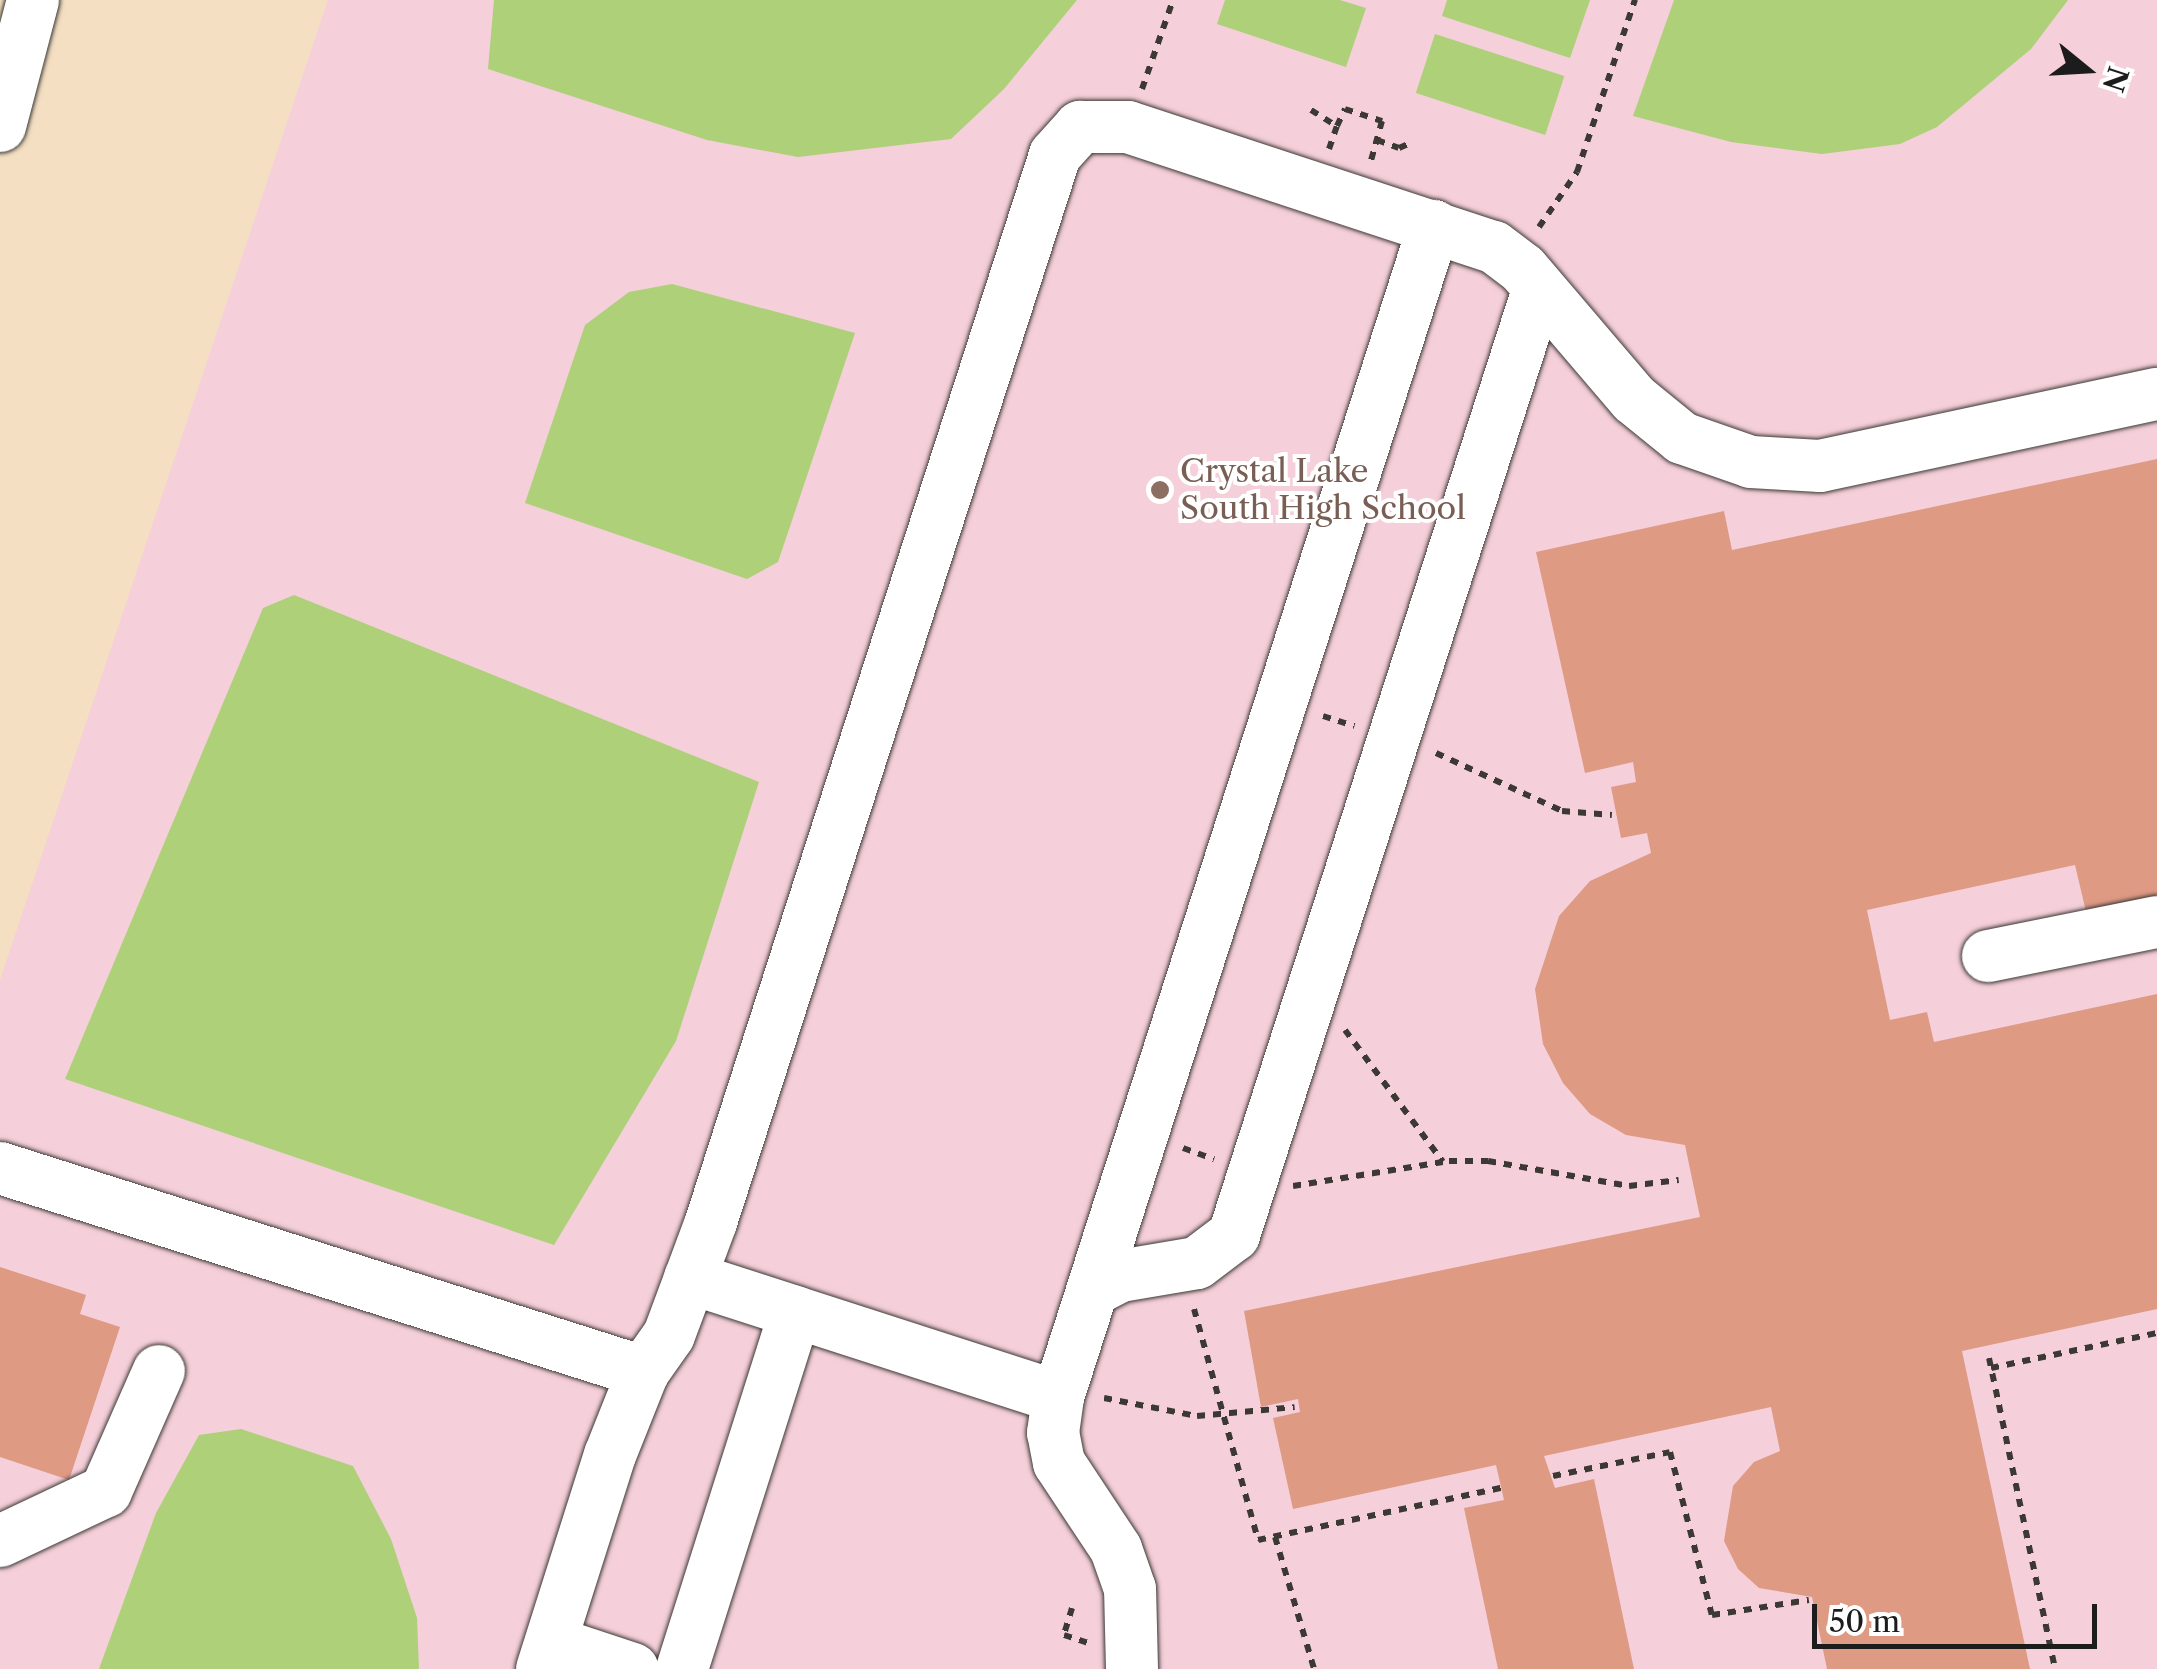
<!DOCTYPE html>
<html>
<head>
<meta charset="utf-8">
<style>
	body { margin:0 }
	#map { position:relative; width:2157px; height:1669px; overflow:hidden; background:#f4dfc3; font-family:"Libre Caslon Text",serif }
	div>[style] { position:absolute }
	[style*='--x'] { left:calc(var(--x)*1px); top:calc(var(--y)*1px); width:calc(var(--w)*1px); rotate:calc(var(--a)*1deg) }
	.built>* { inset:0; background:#f5cfda }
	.green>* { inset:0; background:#add079; transform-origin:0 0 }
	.building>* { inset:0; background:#df9a84 }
	.path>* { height:6px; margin-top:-3px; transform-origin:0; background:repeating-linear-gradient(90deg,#3c3935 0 8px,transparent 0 16px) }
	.roads { filter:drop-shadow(0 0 2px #3c3935) drop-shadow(0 0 2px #3c3935) }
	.minor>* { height:52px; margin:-26px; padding:0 26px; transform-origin:26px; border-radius:26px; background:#fff }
	.dots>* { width:28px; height:28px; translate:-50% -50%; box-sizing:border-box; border:5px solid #fff; border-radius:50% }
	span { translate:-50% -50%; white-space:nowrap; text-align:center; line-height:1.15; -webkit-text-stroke:8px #fff; paint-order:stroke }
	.education-label { font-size:32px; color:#785e54 }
	.left { translate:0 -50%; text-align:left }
	.north { position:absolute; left:2037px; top:20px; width:100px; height:100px; -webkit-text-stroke:8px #fff; paint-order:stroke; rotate:108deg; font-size:28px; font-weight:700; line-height:40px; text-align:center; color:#1c1c1c }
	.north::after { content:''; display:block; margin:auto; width:35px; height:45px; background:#1c1c1c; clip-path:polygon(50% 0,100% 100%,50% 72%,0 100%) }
	.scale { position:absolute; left:1812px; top:1604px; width:285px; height:45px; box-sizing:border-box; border:5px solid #1c1c1c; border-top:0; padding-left:12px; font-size:30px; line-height:35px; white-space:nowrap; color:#1c1c1c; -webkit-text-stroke:8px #fff; paint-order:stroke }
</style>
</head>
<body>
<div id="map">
	<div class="built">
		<i style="clip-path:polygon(328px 0,2157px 0,2157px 1669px,0 1669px,0 980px)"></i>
	</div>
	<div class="green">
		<i style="clip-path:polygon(494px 0,1077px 0,1004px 89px,951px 139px,798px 157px,707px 140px,488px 69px)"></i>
		<i style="clip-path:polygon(1225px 0,1340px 0,1366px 8px,1346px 67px,1217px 24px)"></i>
		<i style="clip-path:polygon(1447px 0,1590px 0,1570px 58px,1442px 16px)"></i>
		<i style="clip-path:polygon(1674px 0,2068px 0,2031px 49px,1937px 127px,1900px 144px,1822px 154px,1731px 142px,1633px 116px)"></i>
		<i style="left:1435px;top:34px;width:136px;height:62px;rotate:18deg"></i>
		<i style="clip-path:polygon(672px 284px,855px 333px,778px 562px,747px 579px,525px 503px,585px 325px,629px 292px)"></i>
		<i style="clip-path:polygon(294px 595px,759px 782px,676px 1041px,554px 1245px,65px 1079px,263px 608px)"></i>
		<i style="clip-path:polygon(241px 1429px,353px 1466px,391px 1539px,417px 1618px,419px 1669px,99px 1669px,156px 1513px,199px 1435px)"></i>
	</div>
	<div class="building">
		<i style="clip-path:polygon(2157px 459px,2157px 901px,2087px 916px,2075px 865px,1867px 910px,1890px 1020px,1927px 1012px,1934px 1042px,2157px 994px,2157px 1309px,1962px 1351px,2030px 1669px,1827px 1669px,1812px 1597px,1759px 1588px,1738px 1569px,1724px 1541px,1733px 1486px,1754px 1462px,1780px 1451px,1771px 1407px,1544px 1456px,1555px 1488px,1594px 1479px,1634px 1669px,1498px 1669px,1464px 1508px,1504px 1500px,1496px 1465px,1293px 1509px,1273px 1418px,1300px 1412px,1298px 1399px,1261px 1407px,1244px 1311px,1700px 1217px,1685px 1145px,1626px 1135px,1590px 1114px,1563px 1083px,1543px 1044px,1535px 989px,1559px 916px,1590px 881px,1651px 853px,1647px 833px,1621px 838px,1611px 787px,1636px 782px,1633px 762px,1585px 773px,1536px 552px,1724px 511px,1732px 550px)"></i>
		<i style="clip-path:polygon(0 1267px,86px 1295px,80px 1314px,120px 1327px,69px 1480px,0 1457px)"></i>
	</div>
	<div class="path">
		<i style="--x:1142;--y:89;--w:94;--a:-70.8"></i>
		<i style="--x:1311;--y:110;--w:31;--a:32"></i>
		<i style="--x:1337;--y:126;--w:19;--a:-65"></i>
		<i style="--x:1345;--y:109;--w:39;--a:18"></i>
		<i style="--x:1382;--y:121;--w:45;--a:105.6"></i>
		<i style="--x:1377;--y:140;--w:23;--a:20"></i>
		<i style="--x:1399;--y:148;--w:10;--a:-24"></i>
		<i style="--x:1329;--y:149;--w:24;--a:-71"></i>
		<i style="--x:1539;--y:227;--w:67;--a:-55.4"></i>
		<i style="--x:1577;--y:172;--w:182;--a:-71.4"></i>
		<i style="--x:1323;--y:716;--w:33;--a:18"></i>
		<i style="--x:1436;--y:753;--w:139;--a:24.7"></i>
		<i style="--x:1562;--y:811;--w:50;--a:4.6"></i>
		<i style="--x:1345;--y:1030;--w:164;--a:53.4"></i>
		<i style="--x:1183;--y:1148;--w:33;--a:20"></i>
		<i style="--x:1293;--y:1186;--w:158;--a:-9.1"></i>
		<i style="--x:1449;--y:1161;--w:39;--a:0"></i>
		<i style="--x:1488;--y:1161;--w:143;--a:10.1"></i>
		<i style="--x:1629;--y:1186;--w:50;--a:-6.8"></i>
		<i style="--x:1194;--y:1309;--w:240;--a:74.5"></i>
		<i style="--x:1258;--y:1540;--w:249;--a:-12.1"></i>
		<i style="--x:1989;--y:1358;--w:318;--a:78"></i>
		<i style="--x:1991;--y:1368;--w:170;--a:-11.9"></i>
		<i style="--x:1104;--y:1398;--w:95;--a:11"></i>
		<i style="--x:1197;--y:1416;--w:98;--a:-5.2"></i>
		<i style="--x:1553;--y:1476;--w:119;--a:-11.6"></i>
		<i style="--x:1670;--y:1452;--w:168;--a:75.6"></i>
		<i style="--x:1712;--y:1615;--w:98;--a:-8.8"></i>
		<i style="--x:1275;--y:1537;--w:138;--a:73.5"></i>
		<i style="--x:1072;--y:1608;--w:28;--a:107"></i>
		<i style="--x:1064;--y:1635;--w:26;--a:18"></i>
	</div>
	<div class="roads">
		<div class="minor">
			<i style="--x:0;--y:126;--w:130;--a:-75.3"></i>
			<i style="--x:1988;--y:956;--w:172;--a:-11.4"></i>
			<i style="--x:0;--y:1168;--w:675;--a:17.6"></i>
			<i style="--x:690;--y:1278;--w:110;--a:17.9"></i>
			<i style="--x:1093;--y:1290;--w:30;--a:-27"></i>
			<i style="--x:1120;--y:1276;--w:78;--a:-9.6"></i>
			<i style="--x:1197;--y:1263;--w:46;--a:-37.1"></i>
			<i style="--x:1234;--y:1235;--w:990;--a:-72.17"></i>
			<i style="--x:0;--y:1541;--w:117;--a:-25.3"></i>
			<i style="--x:106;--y:1491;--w:131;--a:-66.2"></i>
			<i style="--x:551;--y:1642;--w:86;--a:18.2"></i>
			<i style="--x:542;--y:1669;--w:225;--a:-72.4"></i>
			<i style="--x:610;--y:1455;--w:89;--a:-68.3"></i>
			<i style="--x:643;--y:1372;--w:45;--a:-54.9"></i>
			<i style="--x:669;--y:1335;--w:121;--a:-69.6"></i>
			<i style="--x:711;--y:1222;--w:1121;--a:-72.13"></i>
			<i style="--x:1055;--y:155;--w:38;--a:-48"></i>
			<i style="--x:1080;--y:127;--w:48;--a:0"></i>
			<i style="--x:1128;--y:127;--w:385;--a:18.2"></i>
			<i style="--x:1494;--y:247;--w:36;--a:37"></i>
			<i style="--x:1523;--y:269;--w:171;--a:49.5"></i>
			<i style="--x:1634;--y:399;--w:62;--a:39.1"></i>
			<i style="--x:1682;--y:438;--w:73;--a:19.2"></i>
			<i style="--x:1751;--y:462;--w:69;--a:3.3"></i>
			<i style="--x:1820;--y:466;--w:345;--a:-12.1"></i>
			<i style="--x:682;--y:1669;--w:374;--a:-72.4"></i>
			<i style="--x:795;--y:1312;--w:276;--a:17.9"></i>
			<i style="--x:1132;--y:1669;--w:80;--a:-91.4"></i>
			<i style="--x:1130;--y:1589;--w:42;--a:-109.3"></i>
			<i style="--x:1116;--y:1549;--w:103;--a:-123.5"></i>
			<i style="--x:1059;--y:1463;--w:31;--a:-101"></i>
			<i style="--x:1053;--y:1433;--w:36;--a:-82"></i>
			<i style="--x:1058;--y:1397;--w:1230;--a:-72.2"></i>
		</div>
	</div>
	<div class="dots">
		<i style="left:1160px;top:490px;background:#8d6e63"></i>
	</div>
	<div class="education-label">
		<span class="left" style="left:1180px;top:490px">Crystal Lake<br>South High School</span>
	</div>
	<div class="north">N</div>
	<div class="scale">50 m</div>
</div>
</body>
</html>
